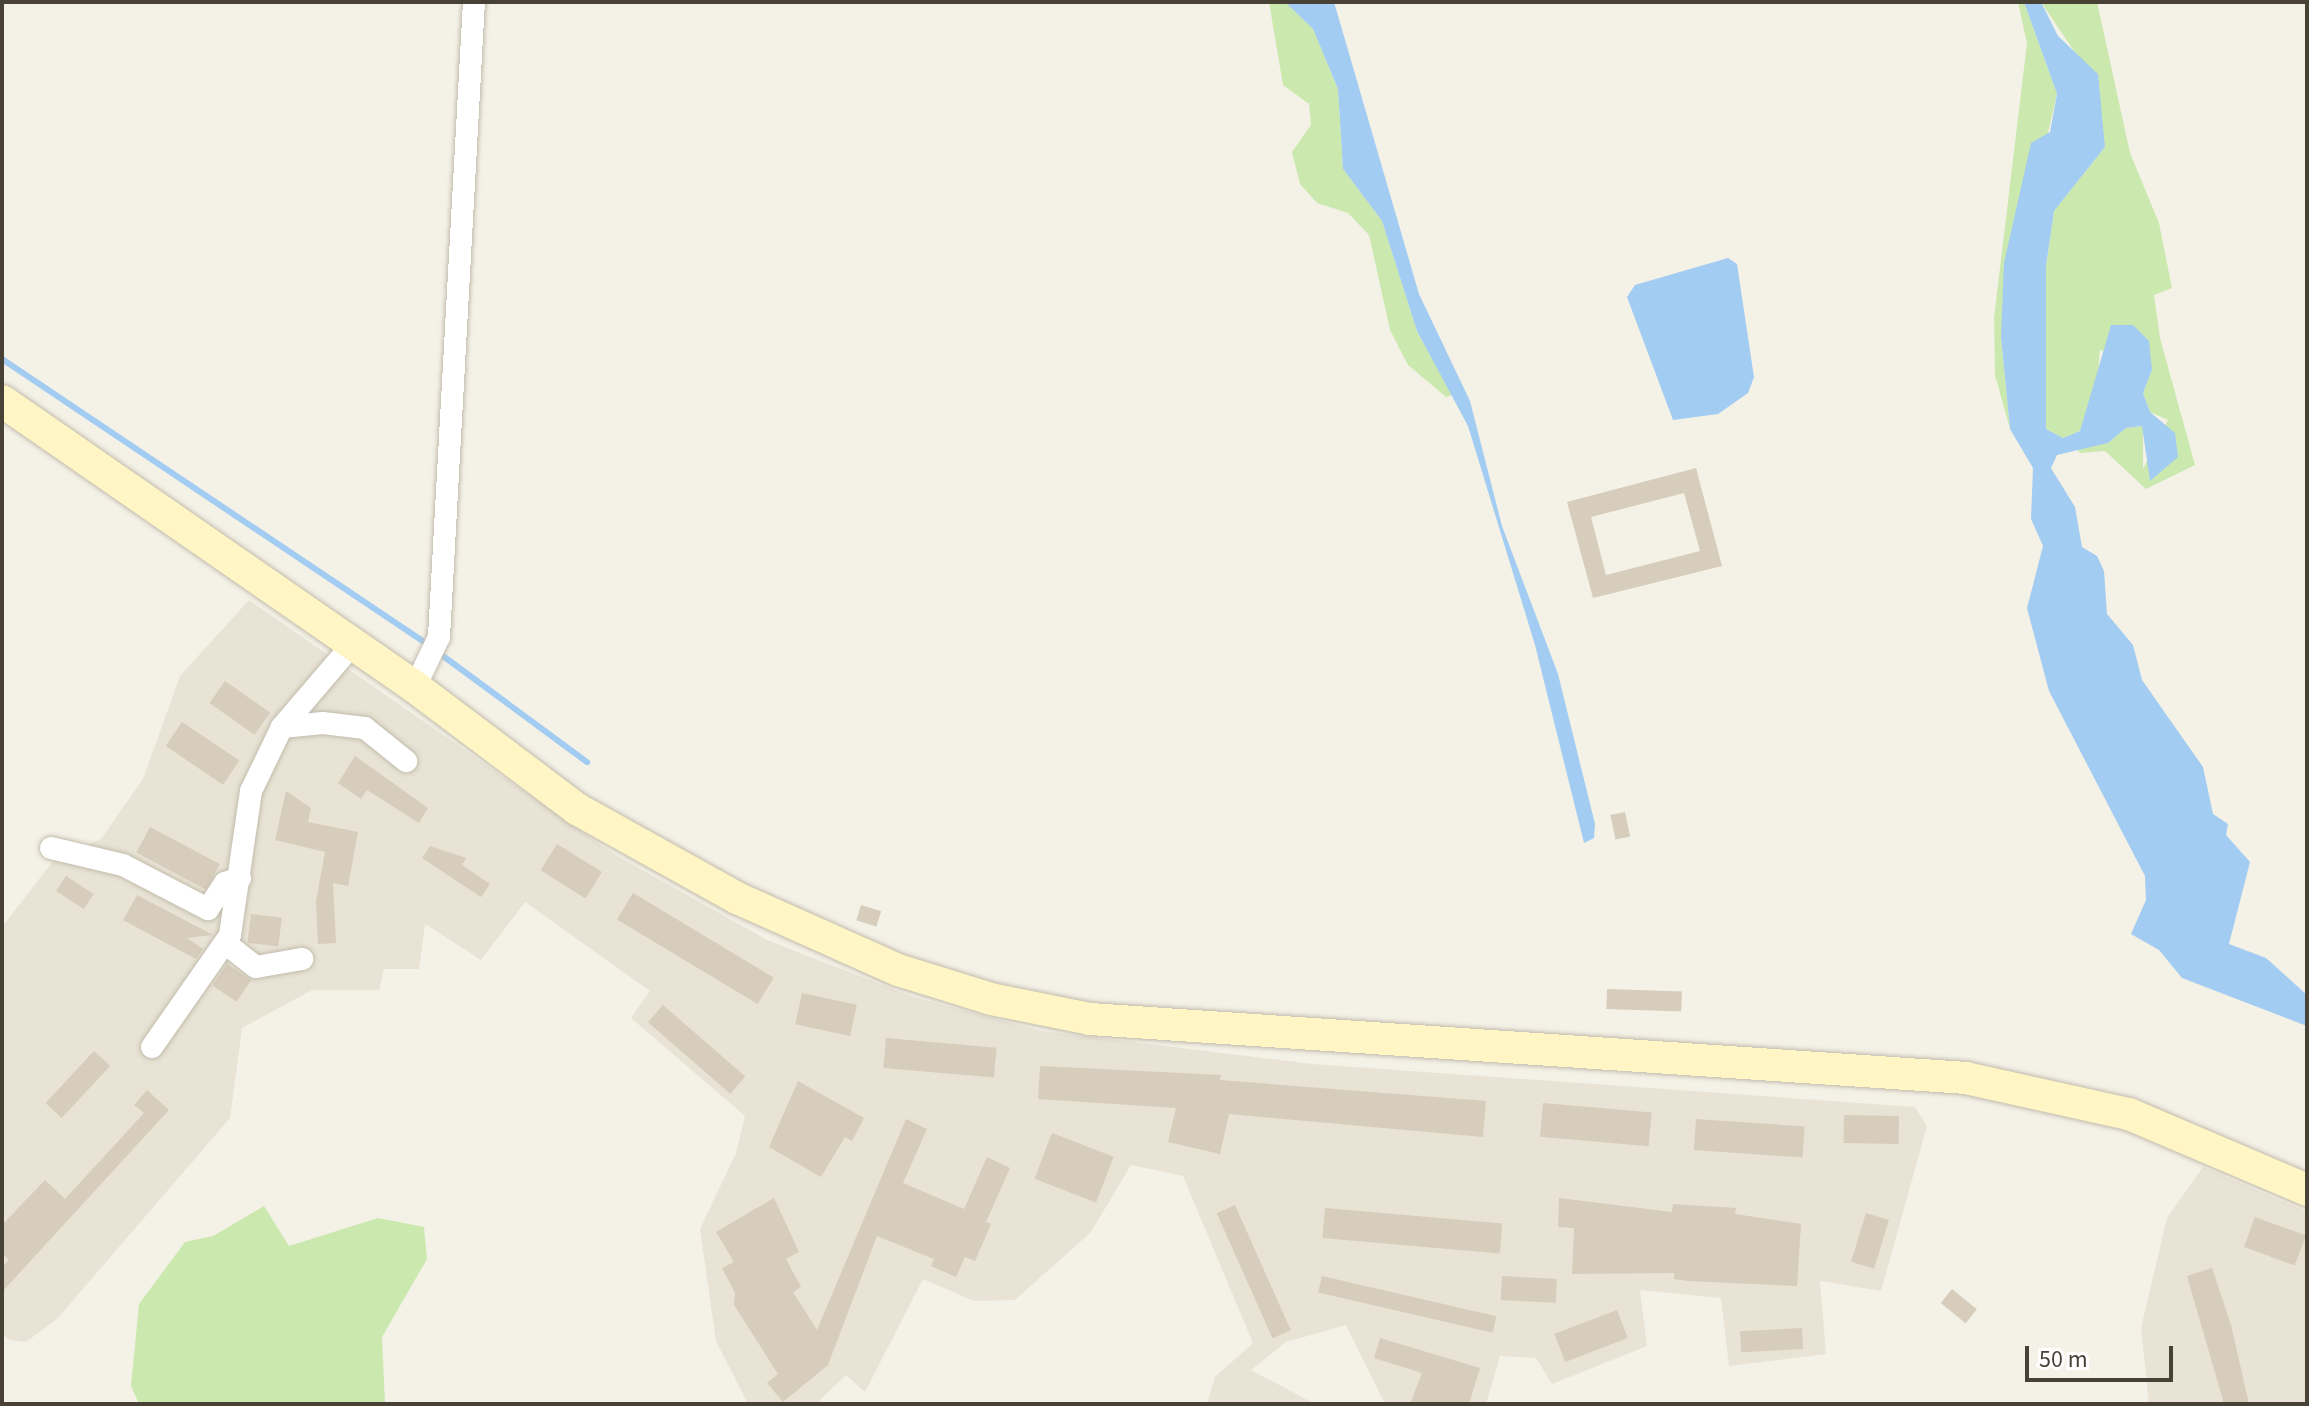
<!DOCTYPE html>
<html>
<head>
<meta charset="utf-8">
<style>
	body { margin:0 }
	#map { position:relative; width:2309px; height:1406px; overflow:hidden; background:#f4f1e7; font-family:"Source Sans 3",sans-serif }
	div>[style] { position:absolute }
	[style*='--x'] { left:calc(var(--x)*1px); top:calc(var(--y)*1px); width:calc(var(--w)*1px); rotate:calc(var(--a)*1deg) }
	.residential>* { inset:0; background:#e8e3d5 }
	.green>* { inset:0; background:#cbe9af }
	.water>* { inset:0; background:#a2ccf2 }
	.stream>* { height:6px; margin:-3px; padding:0 3px; transform-origin:3px; border-radius:3px; background:#a2ccf2 }
	.building>* { inset:0; background:#d6cdbc; transform-origin:0 0 }
	.roads { filter:drop-shadow(0 0 2px #c2bcac) drop-shadow(0 0 2px #c2bcac) }
	.street>* { height:22px; margin:-11px; padding:0 11px; transform-origin:11px; border-radius:11px; background:#fff }
	.secondary>* { height:32px; margin:-16px; padding:0 16px; transform-origin:16px; border-radius:16px; background:#fff5c5 }
	span { translate:-50% -50%; white-space:nowrap; text-align:center; line-height:1.15; -webkit-text-stroke:8px #fff; paint-order:stroke }
	.frame { position:absolute; inset:0; border:4px solid #474136; pointer-events:none }
	.scale { position:absolute; left:2025px; top:1346px; width:148px; height:36px; box-sizing:border-box; border:4px solid #474136; border-top:0; padding-left:10px; font-size:24px; line-height:28px; white-space:nowrap; color:#474136; -webkit-text-stroke:6px #fff; paint-order:stroke }
</style>
</head>
<body>
<div id="map">
	<div class="residential">
		<i style="clip-path:polygon(249px 600px,617px 856px,767px 940px,913px 997px,1042px 1031px,1312px 1064px,1915px 1107px,1927px 1126px,1881px 1291px,1820px 1281px,1826px 1354px,1729px 1366px,1721px 1298px,1640px 1290px,1647px 1346px,1552px 1384px,1536px 1358px,1500px 1356px,1486px 1404px,1385px 1404px,1346px 1325px,1286px 1342px,1251px 1370px,1315px 1404px,1207px 1404px,1215px 1377px,1253px 1343px,1183px 1176px,1131px 1165px,1091px 1232px,1015px 1300px,974px 1301px,923px 1279px,865px 1392px,846px 1375px,816px 1404px,748px 1404px,716px 1341px,700px 1229px,736px 1153px,745px 1116px,631px 1018px,650px 991px,525px 902px,481px 960px,425px 924px,419px 969px,384px 969px,379px 990px,312px 990px,242px 1028px,230px 1118px,57px 1319px,26px 1342px,10px 1340px,2px 1334px,2px 927px,53px 861px,101px 839px,143px 779px,180px 676px)"></i>
		<i style="clip-path:polygon(2203px 1167px,2307px 1212px,2307px 1404px,2149px 1404px,2141px 1328px,2167px 1218px)"></i>
	</div>
	<div class="green">
		<i style="clip-path:polygon(1269px 2px,1285px 2px,1313px 29px,1338px 89px,1343px 169px,1382px 221px,1417px 331px,1452px 395px,1446px 397px,1408px 365px,1390px 330px,1369px 235px,1348px 213px,1317px 203px,1300px 184px,1292px 152px,1311px 125px,1309px 104px,1283px 85px)"></i>
		<i style="clip-path:polygon(2018px 2px,2024px 2px,2057px 94px,2001px 337px,2010px 429px,1995px 375px,1994px 318px,2027px 43px)"></i>
		<i style="clip-path:polygon(2041px 2px,2097px 2px,2130px 153px,2159px 223px,2172px 288px,2154px 295px,2160px 338px,2195px 465px,2146px 489px,2105px 451px,2080px 453px,2076px 448px,2108px 443px,2126px 428px,2143px 426px,2143px 469px,2168px 420px,2150px 412px,2143px 393px,2152px 370px,2100px 350px,2097px 385px,2080px 431px,2063px 438px,2046px 429px,2046px 266px,2054px 211px,2105px 147px,2076px 54px)"></i>
		<i style="clip-path:polygon(264px 1206px,289px 1246px,378px 1218px,424px 1227px,427px 1259px,382px 1337px,385px 1404px,139px 1404px,131px 1386px,139px 1304px,185px 1242px,213px 1236px)"></i>
	</div>
	<div class="water">
		<i style="clip-path:polygon(1285px 2px,1334px 2px,1419px 294px,1470px 401px,1502px 526px,1558px 674px,1595px 824px,1594px 838px,1584px 843px,1535px 645px,1468px 426px,1417px 331px,1382px 221px,1343px 169px,1338px 89px,1313px 29px)"></i>
		<i style="clip-path:polygon(2024px 2px,2041px 2px,2058px 36px,2098px 74px,2105px 147px,2054px 211px,2046px 266px,2046px 429px,2063px 438px,2080px 431px,2111px 325px,2133px 325px,2149px 341px,2152px 370px,2143px 393px,2150px 412px,2175px 433px,2178px 457px,2150px 481px,2142px 426px,2126px 428px,2108px 443px,2057px 455px,2051px 468px,2075px 507px,2082px 547px,2097px 556px,2104px 571px,2107px 614px,2133px 645px,2142px 680px,2203px 767px,2213px 814px,2228px 824px,2226px 835px,2250px 862px,2229px 944px,2266px 958px,2307px 995px,2307px 1026px,2182px 978px,2159px 950px,2131px 934px,2146px 900px,2145px 876px,2049px 691px,2027px 608px,2043px 546px,2031px 519px,2033px 468px,2010px 429px,2001px 337px,2004px 263px,2031px 143px,2050px 132px,2057px 94px)"></i>
		<i style="clip-path:polygon(1728px 258px,1737px 264px,1754px 377px,1748px 393px,1718px 414px,1673px 420px,1627px 297px,1635px 285px)"></i>
	</div>
	<div class="stream">
		<i style="--x:2;--y:359;--w:515;--a:33.84"></i>
		<i style="--x:439;--y:653;--w:184;--a:36.4"></i>
	</div>
	<div class="building">
		<i style="clip-path:polygon(evenodd,1696px 468px,1722px 566px,1593px 598px,1567px 502px,1696px 468px,1684px 493px,1700px 551px,1606px 575px,1591px 517px,1684px 493px)"></i>
		<i style="left:225px;top:681px;width:55px;height:27px;rotate:35deg"></i>
		<i style="left:182px;top:722px;width:69px;height:29px;rotate:34deg"></i>
		<i style="clip-path:polygon(355px 756px,428px 808px,419px 823px,367px 790px,361px 799px,338px 783px)"></i>
		<i style="clip-path:polygon(286px 791px,311px 808px,308px 822px,358px 832px,348px 886px,333px 883px,336px 943px,318px 944px,316px 901px,325px 852px,275px 840px)"></i>
		<i style="left:1625px;top:812px;width:25px;height:15px;rotate:78deg"></i>
		<i style="left:150px;top:827px;width:79px;height:29px;rotate:28deg"></i>
		<i style="left:557px;top:844px;width:53px;height:31px;rotate:32deg"></i>
		<i style="clip-path:polygon(430px 846px,466px 858px,462px 865px,490px 884px,481px 897px,422px 858px)"></i>
		<i style="left:66px;top:876px;width:33px;height:18px;rotate:33deg"></i>
		<i style="left:633px;top:893px;width:164px;height:31px;rotate:31deg"></i>
		<i style="clip-path:polygon(137px 895px,213px 935px,187px 938px,203px 949px,196px 959px,123px 920px)"></i>
		<i style="left:861px;top:905px;width:21px;height:16px;rotate:17deg"></i>
		<i style="left:251px;top:914px;width:31px;height:29px;rotate:7deg"></i>
		<i style="left:227px;top:964px;width:29px;height:26px;rotate:34deg"></i>
		<i style="left:1607px;top:989px;width:75px;height:20px;rotate:2deg"></i>
		<i style="left:802px;top:993px;width:56px;height:32px;rotate:12deg"></i>
		<i style="left:663px;top:1005px;width:109px;height:23px;rotate:41deg"></i>
		<i style="left:886px;top:1038px;width:111px;height:30px;rotate:5deg"></i>
		<i style="left:94px;top:1051px;width:22px;height:71px;rotate:43deg"></i>
		<i style="clip-path:polygon(1040px 1066px,1221px 1075px,1220px 1080px,1486px 1101px,1483px 1137px,1229px 1114px,1220px 1154px,1168px 1142px,1176px 1108px,1038px 1099px)"></i>
		<i style="clip-path:polygon(798px 1081px,864px 1118px,852px 1141px,845px 1137px,821px 1177px,769px 1147px)"></i>
		<i style="clip-path:polygon(147px 1090px,169px 1110px,2px 1292px,2px 1267px,9px 1260px,2px 1253px,2px 1225px,45px 1180px,65px 1199px,144px 1113px,134px 1105px)"></i>
		<i style="left:1543px;top:1103px;width:109px;height:34px;rotate:5deg"></i>
		<i style="left:1844px;top:1115px;width:55px;height:28px;rotate:1deg"></i>
		<i style="clip-path:polygon(906px 1119px,927px 1129px,903px 1183px,964px 1209px,987px 1157px,1010px 1168px,986px 1222px,991px 1224px,975px 1261px,965px 1257px,956px 1277px,931px 1266px,934px 1259px,877px 1236px,828px 1365px,783px 1402px,767px 1383px,778px 1374px,734px 1305px,735px 1293px,722px 1268px,734px 1262px,716px 1232px,774px 1198px,799px 1252px,786px 1259px,801px 1287px,793px 1292px,817px 1330px)"></i>
		<i style="left:1696px;top:1119px;width:109px;height:31px;rotate:4deg"></i>
		<i style="left:1052px;top:1133px;width:66px;height:49px;rotate:21deg"></i>
		<i style="clip-path:polygon(1559px 1198px,1672px 1212px,1673px 1204px,1736px 1208px,1735px 1214px,1801px 1224px,1797px 1286px,1688px 1281px,1674px 1279px,1674px 1273px,1572px 1274px,1574px 1228px,1558px 1227px)"></i>
		<i style="left:1235px;top:1205px;width:137px;height:20px;rotate:66deg"></i>
		<i style="left:1325px;top:1208px;width:178px;height:30px;rotate:5deg"></i>
		<i style="left:1866px;top:1213px;width:24px;height:51px;rotate:17deg"></i>
		<i style="left:2255px;top:1217px;width:54px;height:32px;rotate:20deg"></i>
		<i style="clip-path:polygon(2212px 1268px,2231px 1325px,2249px 1404px,2224px 1404px,2187px 1276px)"></i>
		<i style="left:1322px;top:1276px;width:179px;height:17px;rotate:13deg"></i>
		<i style="left:1502px;top:1276px;width:55px;height:24px;rotate:3deg"></i>
		<i style="left:1952px;top:1289px;width:32px;height:18px;rotate:39deg"></i>
		<i style="left:1617px;top:1310px;width:30px;height:67px;rotate:69deg"></i>
		<i style="left:1802px;top:1328px;width:21px;height:62px;rotate:87deg"></i>
		<i style="clip-path:polygon(1380px 1338px,1480px 1368px,1469px 1404px,1410px 1404px,1422px 1373px,1374px 1358px)"></i>
	</div>
	<div class="roads">
		<div class="street">
			<i style="--x:415;--y:687;--w:55;--a:-64.4"></i>
			<i style="--x:439;--y:637;--w:636;--a:-86.85"></i>
			<i style="--x:282;--y:727;--w:41;--a:-5.6"></i>
			<i style="--x:323;--y:723;--w:42;--a:6.8"></i>
			<i style="--x:365;--y:728;--w:53;--a:38.8"></i>
			<i style="--x:51;--y:848;--w:74;--a:13.3"></i>
			<i style="--x:123;--y:865;--w:96;--a:27.4"></i>
			<i style="--x:208;--y:909;--w:31;--a:-57"></i>
			<i style="--x:225;--y:883;--w:16;--a:-18"></i>
			<i style="--x:225;--y:943;--w:39;--a:38"></i>
			<i style="--x:256;--y:967;--w:47;--a:-9.9"></i>
			<i style="--x:152;--y:1047;--w:136;--a:-55.1"></i>
			<i style="--x:230;--y:935;--w:146;--a:-81.7"></i>
			<i style="--x:251;--y:791;--w:71;--a:-64.2"></i>
			<i style="--x:282;--y:727;--w:109;--a:-49.5"></i>
		</div>
		<div class="secondary">
			<i style="--x:2;--y:401;--w:502;--a:34.7"></i>
			<i style="--x:415;--y:687;--w:203;--a:37"></i>
			<i style="--x:577;--y:809;--w:183;--a:29.1"></i>
			<i style="--x:737;--y:898;--w:176;--a:24.1"></i>
			<i style="--x:898;--y:970;--w:97;--a:17.3"></i>
			<i style="--x:991;--y:999;--w:101;--a:11.4"></i>
			<i style="--x:1090;--y:1019;--w:878;--a:3.85"></i>
			<i style="--x:1966;--y:1078;--w:167;--a:12.5"></i>
			<i style="--x:2129;--y:1114;--w:194;--a:23.1"></i>
		</div>
	</div>
	<div class="frame"></div>
	<div class="scale">50 m</div>
</div>
</body>
</html>
